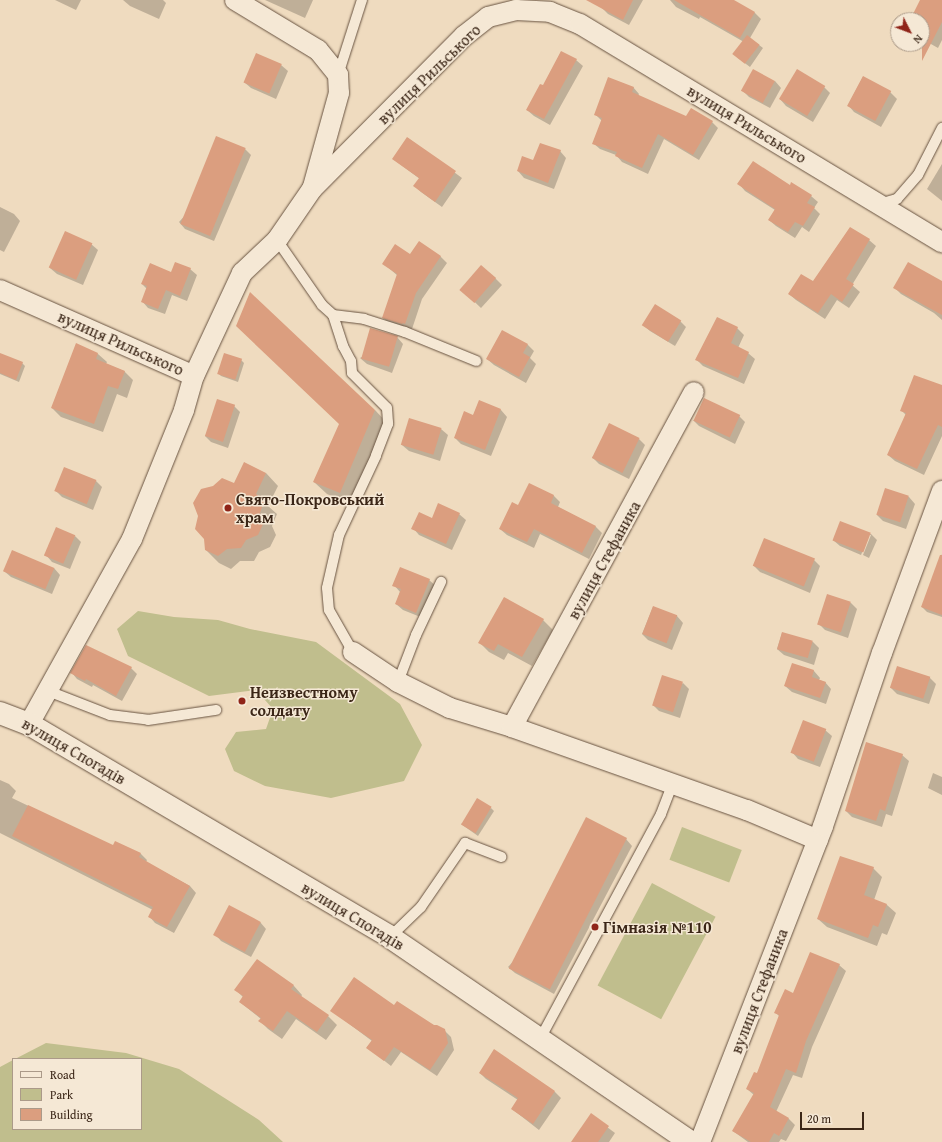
<!DOCTYPE html>
<html>
<head>
<meta charset="utf-8">
<style>
	body { margin:0 }
	#map { position:relative; width:942px; height:1142px; overflow:hidden; background:#efdbbf; font-family:"Gentium Book Plus",serif }
	div>[style] { position:absolute }
	[style*='--x'] { left:calc(var(--x)*1px); top:calc(var(--y)*1px); width:calc(var(--w)*1px); rotate:calc(var(--a)*1deg) }
	.green>* { inset:0; background:#c0be8d; transform-origin:0 0 }
	.shadow>* { inset:0; background:#0003 }
	.building>* { inset:0; background:#db9e7f; transform-origin:0 0 }
	.roads { filter:drop-shadow(0 0 1px #685341) drop-shadow(0 0 1px #685341) }
	.lane>* { height:10px; margin:-5px; padding:0 5px; transform-origin:5px; border-radius:5px; background:#f5e8d5 }
	.street>* { height:20px; margin:-10px; padding:0 10px; transform-origin:10px; border-radius:10px; background:#f5e8d5 }
	.secondary>* { height:22px; margin:-11px; padding:0 11px; transform-origin:11px; border-radius:11px; background:#f5e8d5 }
	.dots>* { width:11px; height:11px; translate:-50% -50%; box-sizing:border-box; border:2px solid #f5e8d5; border-radius:50% }
	span { translate:-50% -50%; white-space:nowrap; text-align:center; line-height:1.15; -webkit-text-stroke:3px #f5e8d5; paint-order:stroke }
	.street-label { font-size:16px; color:#3b2617 }
	.poi-label { font-size:16px; color:#3b2617; font-weight:700 }
	.left { translate:0 -50%; text-align:left }
	.legend { position:absolute; left:12px; top:1058px; width:130px; height:72px; box-sizing:border-box; background:#f5e8d5; border:1px solid #ab9a89; margin:0; padding:5px 7px; list-style:none; font-size:12px; color:#3b2617 }
	.legend li { display:flex; align-items:center; gap:8px; height:20px }
	.legend b { width:20px; border:1px solid #ab9a89 }
	.north { position:absolute; left:890px; top:12px; width:40px; height:40px; box-sizing:border-box; background:#f5e8d5; border:1px solid #ab9a89; border-radius:50%; rotate:132deg; font-size:11px; font-weight:700; line-height:16px; text-align:center; color:#3b2617 }
	.north::after { content:''; display:block; margin:auto; width:14px; height:18px; background:#8f2418; clip-path:polygon(50% 0,100% 100%,50% 72%,0 100%) }
	.scale { position:absolute; left:800px; top:1112px; width:64px; height:18px; box-sizing:border-box; border:2px solid #3b2617; border-top:0; padding-left:5px; font-size:12px; line-height:14px; white-space:nowrap; color:#3b2617; -webkit-text-stroke:3px #f5e8d5; paint-order:stroke }
</style>
</head>
<body>
<div id="map">
	<div class="green">
		<i style="clip-path:polygon(138px 611px,174px 617px,218px 620px,250px 629px,316px 642px,400px 704px,422px 745px,404px 781px,331px 798px,265px 786px,234px 771px,225px 749px,236px 732px,266px 729px,273px 709px,256px 690px,209px 696px,128px 656px,117px 629px)"></i>
		<i style="left:682px;top:827px;width:64px;height:35px;rotate:21deg"></i>
		<i style="left:652px;top:883px;width:72px;height:116px;rotate:28deg"></i>
		<i style="clip-path:polygon(46px 1043px,126px 1053px,179px 1069px,259px 1120px,283px 1142px,0 1142px,0 1067px,13px 1060px,13px 1129px,141px 1129px,141px 1059px,15px 1059px)"></i>
	</div>
	<div class="shadow">
		<i style="clip-path:polygon(55px 0,81px 0,76px 10px)"></i>
		<i style="clip-path:polygon(123px 0,163px 0,166px 3px,159px 19px,130px 6px)"></i>
		<i style="clip-path:polygon(265px 0,313px 0,305px 18px)"></i>
		<i style="clip-path:polygon(606px 0,643px 0,629px 25px,608px 14px,602px 8px)"></i>
		<i style="clip-path:polygon(670px 0,731px 0,755px 13px,761px 19px,750px 38px,763px 48px,750px 67px,738px 58px,744px 42px,700px 17px,699px 19px,676px 7px)"></i>
		<i style="clip-path:polygon(922px 0,935px 0,942px 3px,942px 40px,938px 48px,922px 39px,922px 20px,911px 20px)"></i>
		<i style="clip-path:polygon(561px 52px,576px 60px,583px 66px,550px 125px,534px 116px,527px 110px,543px 87px)"></i>
		<i style="clip-path:polygon(281px 65px,288px 71px,276px 99px,251px 88px,244px 82px)"></i>
		<i style="clip-path:polygon(863px 77px,890px 92px,897px 99px,881px 127px,854px 112px,848px 105px)"></i>
		<i style="clip-path:polygon(775px 81px,781px 88px,770px 108px,749px 97px,742px 90px)"></i>
		<i style="clip-path:polygon(633px 87px,639px 94px,638px 96px,686px 118px,712px 122px,718px 128px,699px 160px,664px 139px,648px 174px,622px 162px,616px 155px,600px 149px,593px 143px,602px 121px,595px 114px)"></i>
		<i style="clip-path:polygon(824px 87px,830px 93px,813px 122px,786px 106px,780px 99px)"></i>
		<i style="clip-path:polygon(408px 138px,462px 178px,442px 207px,421px 192px,415px 186px,420px 179px,393px 159px)"></i>
		<i style="clip-path:polygon(245px 149px,251px 155px,214px 241px,185px 229px,179px 222px)"></i>
		<i style="clip-path:polygon(560px 151px,566px 158px,554px 189px,524px 178px,518px 171px,533px 161px)"></i>
		<i style="clip-path:polygon(942px 164px,942px 201px,927px 189px)"></i>
		<i style="clip-path:polygon(739px 184px,790px 187px,792px 184px,811px 196px,818px 202px,814px 208px,820px 214px,809px 232px,802px 227px,795px 238px,776px 226px,769px 220px,775px 210px,745px 191px)"></i>
		<i style="clip-path:polygon(0 207px,14px 214px,20px 221px,4px 252px,0 250px)"></i>
		<i style="clip-path:polygon(850px 228px,869px 240px,876px 246px,852px 285px,860px 292px,849px 308px,837px 300px,825px 319px,796px 300px,789px 294px,813px 282px)"></i>
		<i style="clip-path:polygon(91px 244px,98px 250px,83px 285px,57px 274px,50px 268px)"></i>
		<i style="clip-path:polygon(410px 256px,440px 256px,447px 263px,422px 299px,412px 329px,390px 324px,383px 318px,398px 276px,383px 263px)"></i>
		<i style="clip-path:polygon(190px 269px,197px 275px,187px 301px,172px 295px,165px 314px,148px 308px,142px 301px,147px 289px,142px 284px,172px 273px)"></i>
		<i style="clip-path:polygon(495px 278px,502px 285px,481px 308px,461px 289px)"></i>
		<i style="clip-path:polygon(942px 284px,942px 320px,934px 313px,901px 294px,895px 288px)"></i>
		<i style="clip-path:polygon(718px 318px,737px 328px,744px 335px,738px 348px,748px 353px,755px 359px,744px 384px,703px 366px,696px 359px)"></i>
		<i style="clip-path:polygon(680px 321px,686px 327px,675px 346px,650px 331px,643px 325px)"></i>
		<i style="clip-path:polygon(502px 331px,528px 345px,534px 351px,530px 358px,536px 364px,526px 383px,494px 365px,487px 359px)"></i>
		<i style="clip-path:polygon(397px 337px,403px 344px,392px 373px,367px 364px,360px 358px)"></i>
		<i style="clip-path:polygon(77px 345px,98px 354px,107px 362px,106px 364px,124px 371px,133px 380px,127px 398px,117px 394px,103px 432px,61px 417px,52px 408px)"></i>
		<i style="clip-path:polygon(0 359px,22px 363px,25px 366px,19px 382px,0 374px)"></i>
		<i style="clip-path:polygon(241px 360px,244px 363px,238px 382px,221px 376px,218px 373px)"></i>
		<i style="clip-path:polygon(942px 386px,942px 436px,924px 475px,895px 461px,888px 455px,906px 415px,901px 410px)"></i>
		<i style="clip-path:polygon(479px 402px,501px 410px,507px 417px,491px 456px,461px 444px,455px 438px,473px 416px)"></i>
		<i style="clip-path:polygon(234px 406px,240px 412px,228px 448px,211px 442px,205px 436px)"></i>
		<i style="clip-path:polygon(375px 410px,387px 423px,353px 505px,327px 494px,314px 482px,340px 424px)"></i>
		<i style="clip-path:polygon(739px 416px,745px 422px,735px 444px,699px 426px,693px 420px)"></i>
		<i style="clip-path:polygon(441px 429px,448px 435px,440px 461px,409px 451px,402px 445px)"></i>
		<i style="clip-path:polygon(639px 439px,645px 445px,629px 479px,599px 464px,592px 457px)"></i>
		<i style="clip-path:polygon(65px 468px,96px 481px,102px 487px,93px 510px,62px 497px,56px 491px)"></i>
		<i style="clip-path:polygon(266px 473px,278px 486px,268px 506px,277px 514px,272px 526px,276px 535px,270px 547px,259px 552px,254px 561px,240px 561px,231px 569px,219px 563px,206px 550px,235px 484px)"></i>
		<i style="clip-path:polygon(529px 485px,554px 496px,560px 502px,558px 507px,596px 527px,602px 533px,589px 559px,540px 534px,534px 548px,507px 535px,500px 529px,519px 507px)"></i>
		<i style="clip-path:polygon(886px 489px,909px 497px,915px 504px,906px 529px,883px 521px,877px 515px)"></i>
		<i style="clip-path:polygon(459px 514px,466px 520px,452px 550px,419px 535px,413px 528px,432px 519px)"></i>
		<i style="clip-path:polygon(871px 534px,877px 540px,869px 558px,863px 555px,871px 535px,869px 535px,861px 555px,840px 546px,833px 540px)"></i>
		<i style="clip-path:polygon(75px 536px,81px 542px,70px 569px,52px 562px,46px 555px)"></i>
		<i style="clip-path:polygon(942px 554px,942px 617px,927px 612px,922px 607px)"></i>
		<i style="clip-path:polygon(814px 560px,820px 566px,810px 593px,760px 572px,753px 565px)"></i>
		<i style="clip-path:polygon(54px 568px,60px 575px,52px 594px,11px 577px,4px 571px)"></i>
		<i style="clip-path:polygon(429px 580px,436px 586px,423px 618px,403px 610px,396px 604px,400px 592px,394px 585px)"></i>
		<i style="clip-path:polygon(828px 596px,851px 603px,857px 609px,848px 638px,825px 630px,819px 624px)"></i>
		<i style="clip-path:polygon(653px 607px,677px 616px,683px 623px,672px 650px,648px 640px,642px 634px)"></i>
		<i style="clip-path:polygon(543px 620px,553px 630px,532px 666px,508px 653px,504px 660px,489px 652px,480px 643px)"></i>
		<i style="clip-path:polygon(782px 633px,813px 642px,819px 648px,814px 665px,784px 655px,777px 649px)"></i>
		<i style="clip-path:polygon(793px 664px,814px 671px,820px 678px,819px 680px,825px 682px,831px 689px,826px 704px,792px 692px,785px 686px)"></i>
		<i style="clip-path:polygon(131px 668px,137px 674px,122px 701px,93px 685px,92px 687px,77px 679px,72px 673px)"></i>
		<i style="clip-path:polygon(929px 677px,936px 684px,929px 704px,897px 694px,891px 688px)"></i>
		<i style="clip-path:polygon(683px 683px,689px 689px,680px 718px,659px 711px,653px 705px)"></i>
		<i style="clip-path:polygon(825px 730px,832px 736px,820px 767px,798px 759px,792px 752px)"></i>
		<i style="clip-path:polygon(902px 755px,909px 761px,892px 816px,886px 814px,882px 827px,852px 817px,846px 811px)"></i>
		<i style="clip-path:polygon(933px 773px,942px 777px,942px 795px,928px 788px)"></i>
		<i style="clip-path:polygon(0 780px,9px 784px,16px 791px,12px 798px,114px 847px,141px 854px,147px 860px,146px 862px,190px 886px,196px 893px,174px 933px,155px 923px,149px 916px,153px 910px,0 833px)"></i>
		<i style="clip-path:polygon(491px 808px,494px 811px,478px 836px,461px 824px)"></i>
		<i style="clip-path:polygon(626px 839px,632px 846px,554px 994px,515px 973px,508px 967px)"></i>
		<i style="clip-path:polygon(873px 868px,882px 877px,874px 900px,887px 905px,896px 913px,887px 935px,882px 933px,877px 946px,827px 927px,818px 919px)"></i>
		<i style="clip-path:polygon(260px 922px,266px 929px,251px 957px,221px 941px,215px 934px)"></i>
		<i style="clip-path:polygon(257px 960px,294px 986px,302px 995px,301px 997px,328px 1016px,337px 1025px,326px 1040px,296px 1019px,282px 1039px,268px 1029px,260px 1021px,261px 1019px,240px 1002px,243px 997px,236px 990px)"></i>
		<i style="clip-path:polygon(839px 965px,846px 971px,812px 1047px,802px 1078px,793px 1075px,776px 1112px,789px 1119px,795px 1125px,786px 1141px,781px 1139px,779px 1142px,748px 1142px,733px 1131px,754px 1095px,747px 1089px,757px 1074px,780px 1017px,776px 1013px)"></i>
		<i style="clip-path:polygon(394px 1006px,444px 1030px,451px 1037px,454px 1050px,437px 1076px,401px 1052px,391px 1066px,367px 1047px,372px 1041px,332px 1011px)"></i>
		<i style="clip-path:polygon(494px 1050px,555px 1092px,561px 1098px,539px 1130px,512px 1109px,518px 1100px,486px 1079px,480px 1073px)"></i>
		<i style="clip-path:polygon(591px 1115px,615px 1133px,609px 1142px,572px 1142px)"></i>
	</div>
	<div class="building">
		<i style="clip-path:polygon(586px 0,633px 0,623px 20px)"></i>
		<i style="clip-path:polygon(674px 0,734px 0,755px 12px,740px 38px)"></i>
		<i style="clip-path:polygon(920px 0,942px 0,942px 22px,922px 61px,922px 20px,910px 20px)"></i>
		<i style="left:747px;top:35px;width:16px;height:24px;rotate:38deg"></i>
		<i style="clip-path:polygon(561px 51px,577px 59px,544px 119px,526px 110px,540px 84px,543px 85px)"></i>
		<i style="left:256px;top:53px;width:28px;height:32px;rotate:23deg"></i>
		<i style="left:753px;top:69px;width:25px;height:25px;rotate:29deg"></i>
		<i style="left:797px;top:69px;width:33px;height:35px;rotate:31deg"></i>
		<i style="left:863px;top:76px;width:32px;height:34px;rotate:28deg"></i>
		<i style="clip-path:polygon(608px 77px,634px 87px,632px 92px,686px 116px,691px 108px,713px 121px,693px 155px,658px 134px,642px 168px,615px 156px,617px 152px,592px 144px,602px 118px,594px 115px)"></i>
		<i style="left:216px;top:136px;width:32px;height:95px;rotate:22deg"></i>
		<i style="clip-path:polygon(407px 137px,456px 171px,435px 202px,413px 186px,419px 178px,392px 159px)"></i>
		<i style="clip-path:polygon(540px 143px,561px 150px,548px 183px,517px 171px,522px 156px,533px 160px)"></i>
		<i style="clip-path:polygon(753px 161px,790px 185px,791px 182px,812px 195px,807px 203px,815px 207px,803px 226px,795px 222px,788px 232px,768px 220px,775px 209px,737px 184px)"></i>
		<i style="clip-path:polygon(850px 227px,870px 239px,846px 279px,854px 284px,842px 302px,831px 294px,818px 313px,788px 294px,801px 274px,813px 281px)"></i>
		<i style="left:65px;top:231px;width:30px;height:40px;rotate:24deg"></i>
		<i style="clip-path:polygon(419px 241px,441px 256px,416px 293px,405px 324px,403px 323px,402px 324px,382px 318px,397px 274px,382px 264px,395px 244px,410px 254px)"></i>
		<i style="clip-path:polygon(175px 262px,191px 268px,180px 296px,166px 290px,158px 309px,141px 302px,147px 286px,141px 284px,150px 263px,171px 272px)"></i>
		<i style="clip-path:polygon(908px 262px,942px 281px,942px 315px,893px 288px)"></i>
		<i style="left:481px;top:265px;width:20px;height:33px;rotate:41deg"></i>
		<i style="clip-path:polygon(250px 292px,375px 410px,340px 493px,313px 482px,339px 424px,236px 326px)"></i>
		<i style="left:655px;top:304px;width:31px;height:25px;rotate:32deg"></i>
		<i style="clip-path:polygon(717px 317px,738px 327px,731px 343px,749px 352px,738px 378px,695px 360px)"></i>
		<i style="left:370px;top:328px;width:29px;height:32px;rotate:16deg"></i>
		<i style="clip-path:polygon(502px 330px,528px 344px,523px 353px,530px 357px,519px 377px,486px 359px)"></i>
		<i style="clip-path:polygon(76px 343px,98px 353px,96px 359px,125px 371px,118px 389px,108px 386px,94px 424px,51px 408px)"></i>
		<i style="clip-path:polygon(0 353px,23px 362px,16px 380px,0 373px)"></i>
		<i style="left:224px;top:353px;width:19px;height:22px;rotate:18deg"></i>
		<i style="clip-path:polygon(914px 375px,942px 385px,942px 427px,938px 425px,917px 469px,887px 455px,906px 413px,900px 411px)"></i>
		<i style="left:704px;top:398px;width:40px;height:25px;rotate:25deg"></i>
		<i style="left:217px;top:399px;width:19px;height:39px;rotate:18deg"></i>
		<i style="clip-path:polygon(479px 400px,501px 409px,485px 450px,454px 438px,464px 411px,473px 415px)"></i>
		<i style="left:409px;top:418px;width:34px;height:28px;rotate:17deg"></i>
		<i style="left:609px;top:423px;width:34px;height:39px;rotate:26deg"></i>
		<i style="clip-path:polygon(244px 462px,266px 473px,256px 494px,264px 501px,260px 513px,264px 522px,258px 535px,246px 540px,241px 548px,227px 549px,218px 556px,205px 550px,204px 539px,195px 529px,198px 516px,193px 503px,201px 489px,213px 486px,222px 478px,234px 483px)"></i>
		<i style="left:64px;top:467px;width:35px;height:26px;rotate:22deg"></i>
		<i style="clip-path:polygon(529px 483px,554px 495px,551px 503px,596px 526px,582px 553px,534px 529px,527px 542px,499px 529px,512px 502px,518px 505px)"></i>
		<i style="left:885px;top:488px;width:25px;height:28px;rotate:18deg"></i>
		<i style="clip-path:polygon(438px 503px,460px 513px,446px 544px,411px 529px,419px 512px,432px 518px)"></i>
		<i style="left:840px;top:521px;width:33px;height:21px;rotate:21deg"></i>
		<i style="left:56px;top:527px;width:21px;height:31px;rotate:23deg"></i>
		<i style="left:764px;top:538px;width:55px;height:30px;rotate:22deg"></i>
		<i style="left:12px;top:550px;width:46px;height:23px;rotate:23deg"></i>
		<i style="clip-path:polygon(940px 555px,942px 555px,942px 615px,921px 607px)"></i>
		<i style="clip-path:polygon(400px 567px,430px 579px,416px 613px,395px 604px,401px 589px,392px 586px)"></i>
		<i style="left:827px;top:594px;width:25px;height:32px;rotate:18deg"></i>
		<i style="clip-path:polygon(504px 597px,544px 619px,522px 657px,498px 644px,494px 651px,478px 643px)"></i>
		<i style="left:653px;top:606px;width:26px;height:30px;rotate:21deg"></i>
		<i style="left:782px;top:632px;width:32px;height:18px;rotate:16deg"></i>
		<i style="clip-path:polygon(86px 645px,132px 667px,116px 696px,86px 679px,85px 681px,70px 673px)"></i>
		<i style="clip-path:polygon(792px 663px,814px 670px,812px 677px,826px 682px,820px 698px,784px 686px)"></i>
		<i style="left:897px;top:666px;width:35px;height:23px;rotate:18deg"></i>
		<i style="left:662px;top:675px;width:22px;height:32px;rotate:18deg"></i>
		<i style="left:803px;top:720px;width:25px;height:35px;rotate:21deg"></i>
		<i style="clip-path:polygon(866px 742px,903px 754px,885px 811px,880px 809px,876px 821px,845px 811px)"></i>
		<i style="left:477px;top:798px;width:17px;height:31px;rotate:31deg"></i>
		<i style="clip-path:polygon(28px 805px,113px 845px,115px 841px,141px 853px,139px 857px,190px 886px,167px 927px,148px 917px,153px 907px,12px 836px)"></i>
		<i style="left:586px;top:817px;width:46px;height:170px;rotate:27deg"></i>
		<i style="clip-path:polygon(840px 856px,874px 867px,864px 895px,887px 904px,878px 927px,873px 925px,868px 938px,817px 919px)"></i>
		<i style="left:229px;top:905px;width:36px;height:34px;rotate:28deg"></i>
		<i style="clip-path:polygon(810px 952px,840px 964px,806px 1041px,796px 1073px,786px 1069px,770px 1107px,789px 1118px,779px 1136px,774px 1133px,769px 1142px,751px 1142px,732px 1131px,754px 1093px,746px 1089px,754px 1072px,757px 1073px,779px 1015px,774px 1013px,785px 989px,793px 993px)"></i>
		<i style="clip-path:polygon(257px 959px,294px 985px,291px 989px,329px 1015px,317px 1032px,287px 1011px,273px 1031px,258px 1021px,261px 1018px,239px 1002px,243px 996px,234px 990px)"></i>
		<i style="clip-path:polygon(354px 977px,394px 1005px,397px 1001px,434px 1025px,437px 1025px,445px 1029px,448px 1043px,430px 1070px,394px 1047px,384px 1061px,366px 1048px,372px 1040px,330px 1011px)"></i>
		<i style="clip-path:polygon(494px 1049px,555px 1091px,533px 1124px,511px 1109px,518px 1098px,479px 1073px)"></i>
		<i style="clip-path:polygon(591px 1113px,609px 1126px,598px 1142px,571px 1142px)"></i>
	</div>
	<div class="roads">
		<div class="lane">
			<i style="--x:338;--y:75;--w:79;--a:-72.3"></i>
			<i style="--x:879;--y:204;--w:19;--a:-16"></i>
			<i style="--x:897;--y:199;--w:32;--a:-49"></i>
			<i style="--x:918;--y:175;--w:53;--a:-62.9"></i>
			<i style="--x:277;--y:240;--w:79;--a:55.3"></i>
			<i style="--x:322;--y:305;--w:15;--a:42"></i>
			<i style="--x:333;--y:315;--w:33;--a:72"></i>
			<i style="--x:343;--y:346;--w:17;--a:62"></i>
			<i style="--x:351;--y:361;--w:12;--a:85"></i>
			<i style="--x:352;--y:373;--w:49;--a:45"></i>
			<i style="--x:387;--y:408;--w:16;--a:86"></i>
			<i style="--x:388;--y:424;--w:34;--a:111"></i>
			<i style="--x:376;--y:456;--w:87;--a:115.1"></i>
			<i style="--x:339;--y:535;--w:54;--a:102.8"></i>
			<i style="--x:327;--y:588;--w:22;--a:85"></i>
			<i style="--x:329;--y:610;--w:48;--a:60.3"></i>
			<i style="--x:333;--y:315;--w:31;--a:7"></i>
			<i style="--x:364;--y:319;--w:43;--a:17.6"></i>
			<i style="--x:405;--y:332;--w:77;--a:22.2"></i>
			<i style="--x:398;--y:682;--w:50;--a:-69"></i>
			<i style="--x:416;--y:635;--w:59;--a:-64.7"></i>
			<i style="--x:48;--y:691;--w:66;--a:21.2"></i>
			<i style="--x:110;--y:715;--w:38;--a:7"></i>
			<i style="--x:148;--y:720;--w:69;--a:-8.4"></i>
			<i style="--x:390;--y:937;--w:43;--a:-44.1"></i>
			<i style="--x:421;--y:907;--w:78;--a:-55.5"></i>
			<i style="--x:465;--y:843;--w:39;--a:21"></i>
			<i style="--x:540;--y:1039;--w:255;--a:-61.7"></i>
			<i style="--x:661;--y:814;--w:31;--a:-69"></i>
		</div>
		<div class="street">
			<i style="--x:235;--y:0;--w:97;--a:31.1"></i>
			<i style="--x:318;--y:50;--w:32;--a:51"></i>
			<i style="--x:338;--y:75;--w:18;--a:87"></i>
			<i style="--x:339;--y:93;--w:98;--a:105.5"></i>
			<i style="--x:0;--y:290;--w:212;--a:23.9"></i>
			<i style="--x:353;--y:652;--w:54;--a:33.7"></i>
			<i style="--x:398;--y:682;--w:58;--a:26.6"></i>
			<i style="--x:450;--y:708;--w:65;--a:17"></i>
			<i style="--x:512;--y:727;--w:249;--a:19.5"></i>
			<i style="--x:747;--y:810;--w:77;--a:22.9"></i>
			<i style="--x:29;--y:724;--w:212;--a:-60.9"></i>
			<i style="--x:132;--y:539;--w:139;--a:-68"></i>
			<i style="--x:184;--y:410;--w:35;--a:-74"></i>
			<i style="--x:194;--y:376;--w:114;--a:-65"></i>
			<i style="--x:242;--y:273;--w:48;--a:-43.3"></i>
			<i style="--x:277;--y:240;--w:62;--a:-55.5"></i>
			<i style="--x:312;--y:189;--w:216;--a:-45.2"></i>
			<i style="--x:464;--y:36;--w:31;--a:-38"></i>
			<i style="--x:488;--y:17;--w:29;--a:-14"></i>
			<i style="--x:516;--y:10;--w:34;--a:3"></i>
			<i style="--x:550;--y:12;--w:32;--a:22"></i>
			<i style="--x:580;--y:24;--w:423;--a:31.1"></i>
			<i style="--x:512;--y:727;--w:381;--a:-61.5"></i>
			<i style="--x:700;--y:1142;--w:339;--a:-68.7"></i>
			<i style="--x:823;--y:826;--w:183;--a:-71.2"></i>
			<i style="--x:882;--y:653;--w:173;--a:-69.7"></i>
		</div>
		<div class="secondary">
			<i style="--x:0;--y:713;--w:31;--a:21"></i>
			<i style="--x:29;--y:724;--w:419;--a:30.5"></i>
			<i style="--x:390;--y:937;--w:364;--a:34.3"></i>
		</div>
	</div>
	<div class="dots">
		<i style="left:228px;top:508px;background:#8f2418"></i>
		<i style="left:242px;top:701px;background:#8f2418"></i>
		<i style="left:595px;top:927px;background:#8f2418"></i>
	</div>
	<div class="street-label">
		<span style="left:429px;top:74px;rotate:-44deg">вулиця Рильського</span>
		<span style="left:747px;top:124px;rotate:31deg">вулиця Рильського</span>
		<span style="left:121px;top:343px;rotate:24deg">вулиця Рильського</span>
		<span style="left:604px;top:560px;rotate:-61deg">вулиця Стефаника</span>
		<span style="left:74px;top:751px;rotate:30deg">вулиця Спогадів</span>
		<span style="left:353px;top:916px;rotate:31deg">вулиця Спогадів</span>
		<span style="left:759px;top:991px;rotate:-69deg">вулиця Стефаника</span>
	</div>
	<div class="poi-label">
		<span class="left" style="left:236px;top:508px">Свято-Покровський<br>храм</span>
		<span class="left" style="left:250px;top:701px">Неизвестному<br>солдату</span>
		<span class="left" style="left:603px;top:927px">Гімназія №110</span>
	</div>
	<ul class="legend">
	<li><b style="height:5px;background:#f5e8d5"></b>Road</li>
	<li><b style="height:11px;background:#c0be8d"></b>Park</li>
	<li><b style="height:11px;background:#db9e7f"></b>Building</li>
	</ul>
	<div class="north">N</div>
	<div class="scale">20 m</div>
</div>
</body>
</html>
